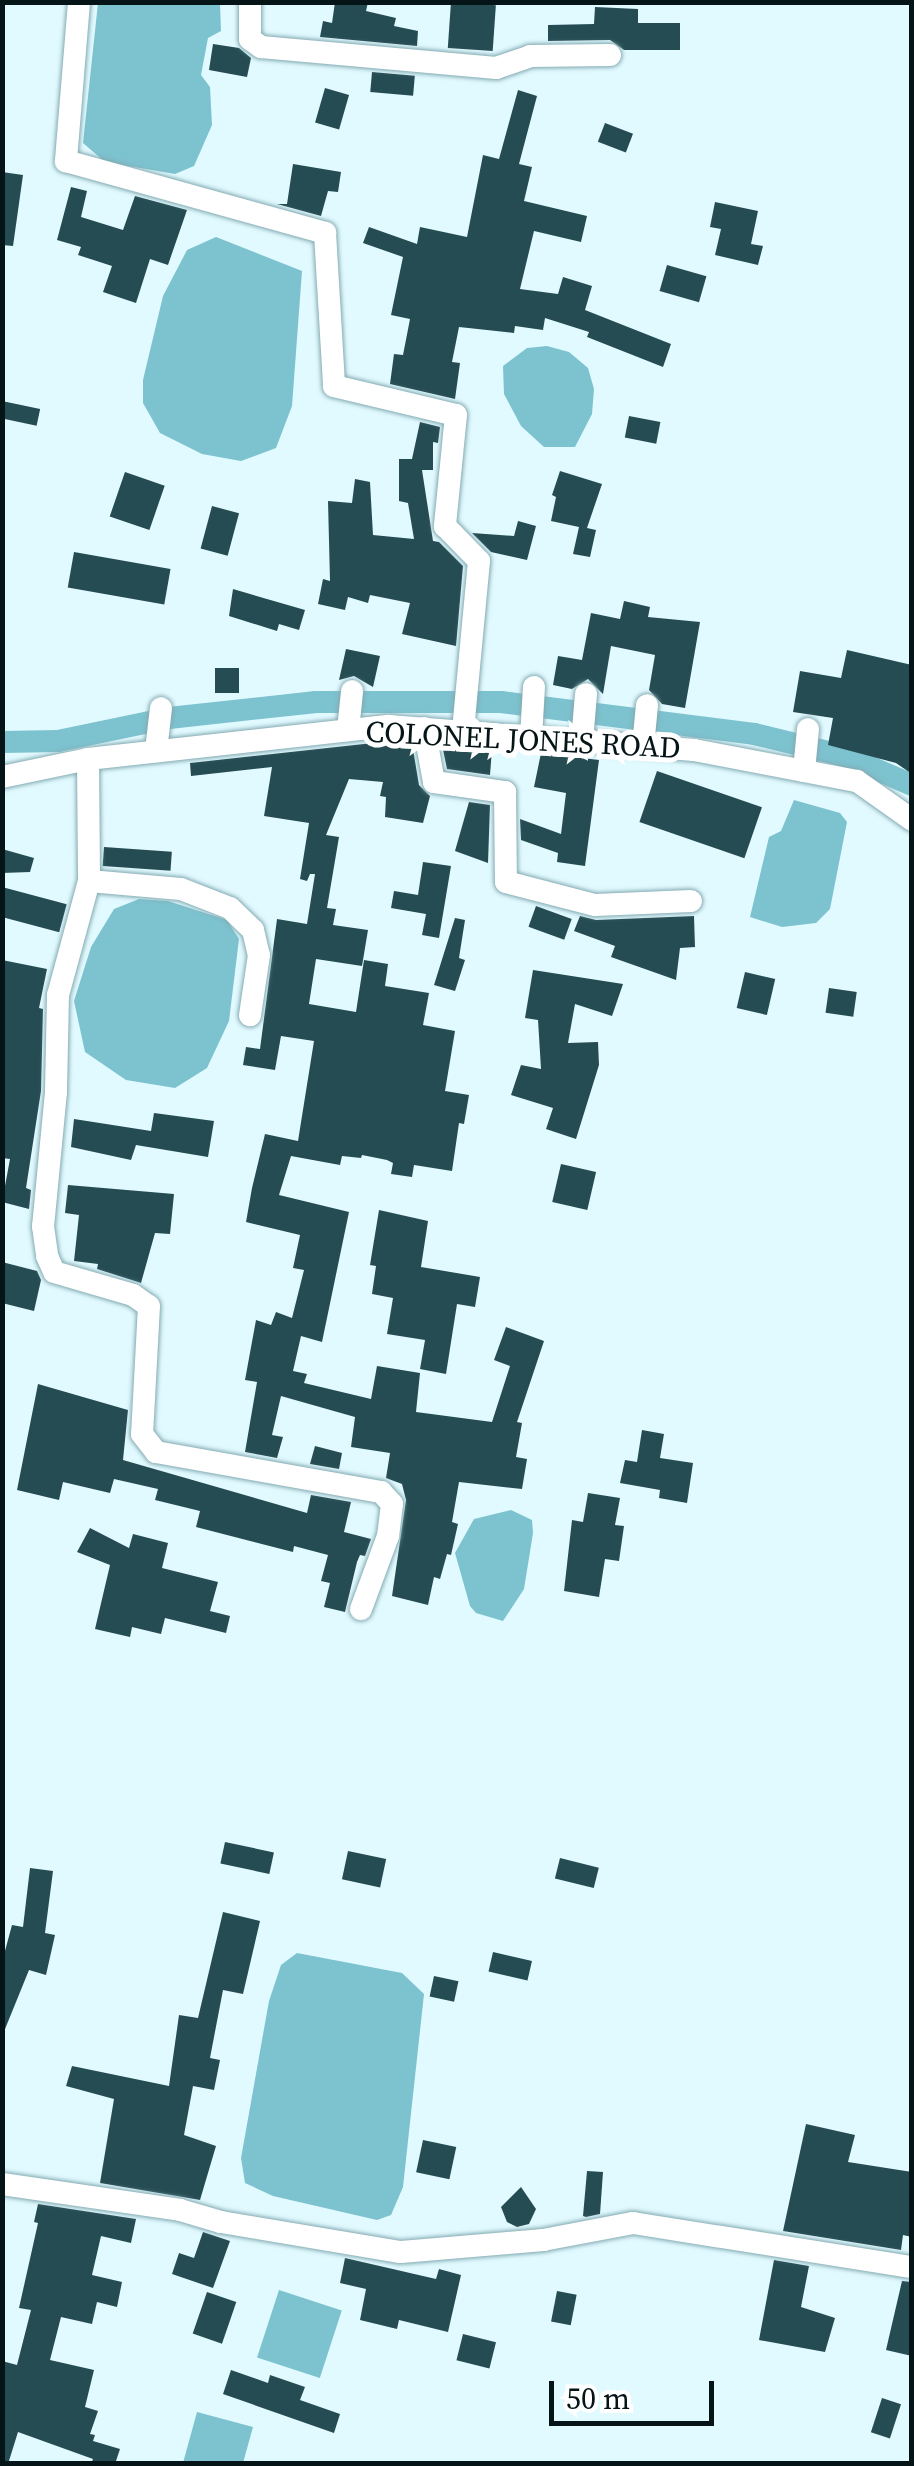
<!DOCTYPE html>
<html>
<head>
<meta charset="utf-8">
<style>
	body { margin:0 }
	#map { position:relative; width:914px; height:2466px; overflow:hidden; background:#e1faff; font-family:"Source Serif 4",serif }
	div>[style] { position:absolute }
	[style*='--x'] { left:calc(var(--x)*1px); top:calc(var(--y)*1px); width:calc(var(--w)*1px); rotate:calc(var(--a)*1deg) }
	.water>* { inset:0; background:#7dc2cf; transform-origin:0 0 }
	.canal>* { height:22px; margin:-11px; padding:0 11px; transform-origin:11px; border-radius:11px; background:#7dc2cf }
	.building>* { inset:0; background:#264c53; transform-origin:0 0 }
	.roads { filter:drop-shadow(0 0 2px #83aab2) drop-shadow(0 0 2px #83aab2) }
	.minor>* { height:22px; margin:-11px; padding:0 11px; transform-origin:11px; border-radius:11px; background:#fff }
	span { translate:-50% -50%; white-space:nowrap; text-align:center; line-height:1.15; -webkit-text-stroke:10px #fff; paint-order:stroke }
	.street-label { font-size:30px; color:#051417 }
	.frame { position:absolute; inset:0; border:5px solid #051417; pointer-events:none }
	.scale { position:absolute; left:549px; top:2381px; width:165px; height:45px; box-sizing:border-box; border:5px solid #051417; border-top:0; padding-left:12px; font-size:30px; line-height:35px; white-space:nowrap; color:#051417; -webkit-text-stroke:8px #fff; paint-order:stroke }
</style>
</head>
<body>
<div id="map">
	<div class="water">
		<i style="clip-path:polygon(98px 3px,220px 3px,221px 31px,208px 38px,201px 75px,210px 87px,212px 125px,194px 166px,175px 174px,105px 162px,83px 143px)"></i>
		<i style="clip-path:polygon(216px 237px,302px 271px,292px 406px,276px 448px,241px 461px,202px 454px,160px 433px,143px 403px,143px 380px,163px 296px,187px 250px)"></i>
		<i style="clip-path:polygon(547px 346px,569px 352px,588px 368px,594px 389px,592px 414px,575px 447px,544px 447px,521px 426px,504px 394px,503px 366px,527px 348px)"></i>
		<i style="clip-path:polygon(794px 800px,840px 813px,847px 822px,830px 909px,816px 923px,782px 927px,750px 917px,769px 837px,781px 831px)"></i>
		<i style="clip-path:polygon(139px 899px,168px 901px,227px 920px,239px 939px,229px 1021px,207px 1068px,175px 1088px,126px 1080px,85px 1052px,74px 1001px,91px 947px,114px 909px)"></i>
		<i style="clip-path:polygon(511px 1510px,532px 1520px,533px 1533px,524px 1589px,503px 1621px,476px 1613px,470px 1606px,455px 1553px,474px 1519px)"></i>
		<i style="clip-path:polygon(297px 1953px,402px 1973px,424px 1994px,403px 2187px,391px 2215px,377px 2220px,273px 2196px,245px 2183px,241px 2158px,269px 2001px,281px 1965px)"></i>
		<i style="left:279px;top:2290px;width:66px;height:71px;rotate:18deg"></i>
		<i style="clip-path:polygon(197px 2412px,253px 2427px,243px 2463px,183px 2463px)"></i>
	</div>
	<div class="canal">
		<i style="--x:2;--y:742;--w:56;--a:-1"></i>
		<i style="--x:58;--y:741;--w:113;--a:-11.7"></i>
		<i style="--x:169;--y:718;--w:148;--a:-6.2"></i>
		<i style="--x:316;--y:702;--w:185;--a:0"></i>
		<i style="--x:501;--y:702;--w:255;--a:7.2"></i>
		<i style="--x:754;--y:734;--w:94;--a:13.6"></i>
		<i style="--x:845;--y:756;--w:73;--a:23.4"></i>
	</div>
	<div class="building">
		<i style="clip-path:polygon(335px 2px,368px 2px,366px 11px,396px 18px,394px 26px,418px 31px,417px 46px,320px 37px,323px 21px,332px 23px)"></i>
		<i style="left:451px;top:2px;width:45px;height:46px;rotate:4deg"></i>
		<i style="clip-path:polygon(595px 7px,638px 9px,638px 23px,680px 23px,680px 50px,624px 50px,610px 40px,548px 41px,548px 25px,594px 24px)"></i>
		<i style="clip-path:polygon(213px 44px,239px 48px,251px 58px,247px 77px,209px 70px)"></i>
		<i style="left:372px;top:72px;width:43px;height:20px;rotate:5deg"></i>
		<i style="left:325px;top:88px;width:25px;height:36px;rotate:16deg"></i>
		<i style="clip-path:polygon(518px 90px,537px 96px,519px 164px,532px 167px,524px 201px,587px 216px,581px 242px,534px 231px,520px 289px,558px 294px,563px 277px,592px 286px,585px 310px,671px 344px,663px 367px,587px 337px,589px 332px,545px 318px,543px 330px,515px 326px,514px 333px,459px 327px,452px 362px,460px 363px,455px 399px,390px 384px,394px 354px,403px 355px,410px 319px,391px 315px,403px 257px,363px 243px,369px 227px,417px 244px,420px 227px,467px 237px,483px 155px,499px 159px)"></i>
		<i style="left:605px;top:123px;width:30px;height:20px;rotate:21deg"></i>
		<i style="clip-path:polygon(293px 164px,341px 172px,338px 192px,328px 191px,321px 216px,277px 204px,287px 204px)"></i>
		<i style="clip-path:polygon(2px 172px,23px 175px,13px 246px,2px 245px)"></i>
		<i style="clip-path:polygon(71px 187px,87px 191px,81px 217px,123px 230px,135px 196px,187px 210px,168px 265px,150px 259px,136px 303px,103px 292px,112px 266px,78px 255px,81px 247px,57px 240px)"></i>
		<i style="clip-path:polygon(715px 202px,758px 211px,751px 244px,763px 246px,758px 265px,715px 255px,721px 229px,710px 227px)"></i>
		<i style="left:667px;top:265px;width:41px;height:27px;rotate:16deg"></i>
		<i style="left:2px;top:401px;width:39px;height:17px;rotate:12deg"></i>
		<i style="left:629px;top:416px;width:32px;height:22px;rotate:11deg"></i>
		<i style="clip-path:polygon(420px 422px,440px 427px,438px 443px,433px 442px,433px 470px,422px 470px,433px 541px,439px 542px,463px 566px,456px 646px,402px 634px,410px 603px,370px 595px,368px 603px,348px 597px,345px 610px,318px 604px,323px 579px,330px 581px,328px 501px,352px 503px,355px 479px,370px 482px,373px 535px,414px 539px,408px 503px,399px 501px,399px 459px,412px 459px)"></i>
		<i style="clip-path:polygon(560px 471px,602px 484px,587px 528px,596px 530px,590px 557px,573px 554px,579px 527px,551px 521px,556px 497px,552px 495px)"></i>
		<i style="left:125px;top:472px;width:42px;height:47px;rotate:19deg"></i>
		<i style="left:212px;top:506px;width:28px;height:44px;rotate:15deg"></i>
		<i style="clip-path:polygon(518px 521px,536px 526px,527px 560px,491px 552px,472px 533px,514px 536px)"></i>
		<i style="left:74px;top:552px;width:98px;height:36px;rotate:10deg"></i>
		<i style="clip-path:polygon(233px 589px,305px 610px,299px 630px,279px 624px,277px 631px,229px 616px)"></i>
		<i style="clip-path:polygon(624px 601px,650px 607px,648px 617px,700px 622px,685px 708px,662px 704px,649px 690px,655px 655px,611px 646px,603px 694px,588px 679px,572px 689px,553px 685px,558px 656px,582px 660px,591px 613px,620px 619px)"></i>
		<i style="clip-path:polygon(346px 649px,380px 656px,373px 687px,354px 676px,339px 680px)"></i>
		<i style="clip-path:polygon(847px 650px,912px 665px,912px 774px,896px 763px,828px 745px,833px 718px,793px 712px,800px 671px,841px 678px)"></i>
		<i style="left:215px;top:668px;width:24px;height:25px"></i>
		<i style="clip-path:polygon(393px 741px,412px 743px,419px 785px,430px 796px,423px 823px,385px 817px,386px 797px,380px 796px,383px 782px,349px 779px,326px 835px,339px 837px,327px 908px,336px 909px,333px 925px,368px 930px,362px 966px,316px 959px,309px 1004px,356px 1012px,364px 960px,388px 964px,385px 986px,429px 993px,423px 1025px,455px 1031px,445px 1091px,469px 1095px,464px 1124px,459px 1123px,452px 1171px,414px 1165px,412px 1177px,391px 1174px,393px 1163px,387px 1160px,362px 1155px,361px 1158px,342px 1156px,340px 1165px,291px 1156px,279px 1195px,349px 1212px,322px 1342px,301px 1336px,293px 1371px,307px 1374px,304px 1383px,371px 1399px,377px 1366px,420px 1373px,416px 1412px,492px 1422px,510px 1366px,494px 1360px,506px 1327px,544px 1341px,517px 1422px,522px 1423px,516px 1457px,527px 1459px,522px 1489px,459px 1482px,452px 1522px,458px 1524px,451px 1555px,447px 1554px,440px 1579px,434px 1577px,428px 1605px,392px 1596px,406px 1500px,402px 1484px,386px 1478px,390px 1453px,351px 1447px,355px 1417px,281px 1396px,272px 1435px,283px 1437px,277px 1458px,245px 1452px,257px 1382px,245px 1380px,256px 1320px,271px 1325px,276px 1312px,292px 1318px,304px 1270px,293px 1268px,300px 1235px,246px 1222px,252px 1188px,265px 1134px,298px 1141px,314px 1041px,281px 1036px,275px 1070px,243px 1065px,246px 1047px,260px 1049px,277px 919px,307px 924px,315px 874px,310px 874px,307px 881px,300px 879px,309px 823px,264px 816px,272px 767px,191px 776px,190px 763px,373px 743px,392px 746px)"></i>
		<i style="clip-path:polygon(442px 745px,492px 749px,490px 775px,447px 769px)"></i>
		<i style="clip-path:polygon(541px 753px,599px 760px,585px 866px,557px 862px,558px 853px,521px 840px,520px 819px,561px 834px,566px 793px,534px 787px)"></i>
		<i style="left:657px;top:771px;width:111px;height:54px;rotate:19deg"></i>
		<i style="clip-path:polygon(469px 802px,490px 805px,488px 863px,455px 851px)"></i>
		<i style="left:104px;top:847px;width:68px;height:19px;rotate:4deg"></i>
		<i style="clip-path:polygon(2px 849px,34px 858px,30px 872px,2px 873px)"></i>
		<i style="clip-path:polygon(423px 862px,451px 866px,439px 938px,422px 935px,426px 914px,391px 908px,394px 891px,418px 895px)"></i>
		<i style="left:2px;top:887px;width:67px;height:29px;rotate:15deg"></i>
		<i style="left:536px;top:906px;width:38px;height:22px;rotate:20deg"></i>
		<i style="clip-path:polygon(580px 916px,596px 920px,694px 916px,695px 947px,680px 948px,676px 980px,611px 957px,615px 946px,574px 931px)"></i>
		<i style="clip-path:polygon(455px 918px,465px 920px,459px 958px,465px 960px,455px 991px,434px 985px)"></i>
		<i style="clip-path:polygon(2px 960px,47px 969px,39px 1008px,43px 1009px,41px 1091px,26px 1188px,31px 1190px,29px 1209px,2px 1202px,10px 1159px,2px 1158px)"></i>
		<i style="clip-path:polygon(533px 970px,623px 984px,612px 1016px,575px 1004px,568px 1043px,598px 1042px,599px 1065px,576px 1139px,546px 1129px,553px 1108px,511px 1095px,521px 1065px,541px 1069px,538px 1020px,525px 1018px)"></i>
		<i style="left:745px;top:972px;width:31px;height:37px;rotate:13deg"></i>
		<i style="left:829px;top:988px;width:28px;height:25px;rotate:8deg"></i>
		<i style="clip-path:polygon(154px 1113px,214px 1121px,208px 1157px,136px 1145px,131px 1160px,71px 1147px,74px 1119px,151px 1131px)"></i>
		<i style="left:561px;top:1164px;width:36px;height:39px;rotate:13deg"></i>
		<i style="clip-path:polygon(68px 1185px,174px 1194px,170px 1234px,155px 1233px,141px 1283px,97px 1269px,98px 1264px,74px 1261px,79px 1215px,65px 1213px)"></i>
		<i style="clip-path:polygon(379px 1210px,428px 1221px,421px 1267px,480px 1277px,475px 1307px,457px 1304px,446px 1374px,420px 1369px,425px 1340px,387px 1334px,393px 1298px,372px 1294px,376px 1266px,370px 1265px)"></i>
		<i style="clip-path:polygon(2px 1262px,37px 1271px,41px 1280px,34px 1311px,2px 1303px)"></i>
		<i style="clip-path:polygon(38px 1384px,128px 1410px,123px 1460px,307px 1513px,311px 1495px,351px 1502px,344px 1532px,371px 1539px,365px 1556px,360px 1555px,357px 1562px,345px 1612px,324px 1607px,330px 1583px,321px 1581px,328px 1555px,294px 1546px,293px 1552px,196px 1527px,200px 1511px,155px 1500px,158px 1489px,114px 1479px,110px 1493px,63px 1482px,59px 1500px,17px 1490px)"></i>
		<i style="clip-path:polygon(642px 1430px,664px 1434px,660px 1458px,693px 1463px,687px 1503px,659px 1498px,660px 1490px,620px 1483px,625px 1460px,637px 1462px)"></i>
		<i style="clip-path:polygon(315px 1446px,342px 1453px,339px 1469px,310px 1464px)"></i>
		<i style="clip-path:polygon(588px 1493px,620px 1498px,615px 1525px,624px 1526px,619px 1561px,605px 1559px,599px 1597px,564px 1591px,572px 1520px,583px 1522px)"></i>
		<i style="clip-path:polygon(90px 1528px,129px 1548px,133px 1534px,168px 1543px,162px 1568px,218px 1582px,210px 1611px,230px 1616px,226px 1633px,165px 1618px,161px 1634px,132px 1627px,130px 1637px,95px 1629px,110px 1565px,77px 1552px)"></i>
		<i style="left:225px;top:1842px;width:50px;height:22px;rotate:12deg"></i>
		<i style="left:348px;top:1851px;width:39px;height:29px;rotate:12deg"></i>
		<i style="left:560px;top:1858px;width:40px;height:21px;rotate:14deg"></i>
		<i style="clip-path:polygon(30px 1868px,53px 1871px,45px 1933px,55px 1935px,46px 1975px,29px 1970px,3px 2034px,2px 1962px,12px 1925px,23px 1927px)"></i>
		<i style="clip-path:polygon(223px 1912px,260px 1921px,243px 1994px,223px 1990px,210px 2058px,220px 2060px,214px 2090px,193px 2086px,184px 2135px,216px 2146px,200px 2200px,100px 2183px,114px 2099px,66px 2086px,72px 2066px,169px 2086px,179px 2015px,198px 2018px)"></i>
		<i style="left:493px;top:1952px;width:40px;height:20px;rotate:13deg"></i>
		<i style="left:434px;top:1976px;width:25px;height:21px;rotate:12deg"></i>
		<i style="clip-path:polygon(806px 2124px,855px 2135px,848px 2162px,912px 2172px,912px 2237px,903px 2235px,901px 2250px,783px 2231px)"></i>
		<i style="left:423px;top:2140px;width:34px;height:33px;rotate:12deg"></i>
		<i style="clip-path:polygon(587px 2171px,603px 2172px,600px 2214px,586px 2217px,583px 2216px)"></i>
		<i style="clip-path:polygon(521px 2187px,536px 2209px,529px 2224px,517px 2227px,507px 2222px,501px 2207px)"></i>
		<i style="clip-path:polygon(38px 2204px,136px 2219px,131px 2243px,101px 2236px,92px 2275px,122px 2282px,117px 2307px,97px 2302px,92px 2324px,61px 2317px,50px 2360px,94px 2370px,85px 2407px,98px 2411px,90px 2434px,95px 2435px,93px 2441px,120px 2449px,115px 2464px,91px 2464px,93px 2459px,18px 2432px,8px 2464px,2px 2464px,2px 2361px,17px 2365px,31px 2310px,19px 2308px,38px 2223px,34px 2222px)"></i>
		<i style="clip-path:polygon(203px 2232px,230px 2241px,213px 2288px,172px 2274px,179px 2253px,194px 2258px)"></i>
		<i style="clip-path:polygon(345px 2258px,436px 2279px,439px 2269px,461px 2275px,448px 2332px,399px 2320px,397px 2329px,360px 2320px,366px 2289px,340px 2283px)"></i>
		<i style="clip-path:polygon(774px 2260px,809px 2266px,801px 2307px,835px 2318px,825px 2352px,759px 2340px)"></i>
		<i style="clip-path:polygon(902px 2281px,912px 2282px,912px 2356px,886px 2350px)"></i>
		<i style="left:557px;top:2291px;width:20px;height:31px;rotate:11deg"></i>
		<i style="left:207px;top:2292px;width:31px;height:44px;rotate:19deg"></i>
		<i style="left:463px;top:2334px;width:34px;height:27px;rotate:14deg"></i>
		<i style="clip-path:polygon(231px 2370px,268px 2383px,270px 2375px,305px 2387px,300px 2400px,340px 2414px,334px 2433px,223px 2394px)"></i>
		<i style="left:882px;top:2398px;width:20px;height:36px;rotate:18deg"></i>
	</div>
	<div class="roads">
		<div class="minor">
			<i style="--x:79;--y:2;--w:160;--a:94.7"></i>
			<i style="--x:66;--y:161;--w:269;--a:15.5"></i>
			<i style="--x:325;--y:233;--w:153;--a:86.6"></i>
			<i style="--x:334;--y:386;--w:125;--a:13.4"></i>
			<i style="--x:456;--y:415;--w:112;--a:95.7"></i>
			<i style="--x:445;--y:526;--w:49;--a:45.8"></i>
			<i style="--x:479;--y:561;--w:171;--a:95.4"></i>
			<i style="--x:250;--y:2;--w:37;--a:90"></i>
			<i style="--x:250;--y:39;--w:14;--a:36"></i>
			<i style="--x:261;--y:47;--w:236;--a:5.1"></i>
			<i style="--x:496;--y:68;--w:36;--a:-19"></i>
			<i style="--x:530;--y:56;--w:80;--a:-0.7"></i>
			<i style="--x:424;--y:728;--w:55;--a:79.5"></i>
			<i style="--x:434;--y:782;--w:72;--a:8"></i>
			<i style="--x:505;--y:792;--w:90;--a:89.4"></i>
			<i style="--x:506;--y:882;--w:92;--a:14.5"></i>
			<i style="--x:595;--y:905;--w:96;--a:-2.4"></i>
			<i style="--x:348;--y:730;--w:39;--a:-84"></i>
			<i style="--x:531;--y:737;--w:50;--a:-86.6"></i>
			<i style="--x:582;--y:741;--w:47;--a:-85.1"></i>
			<i style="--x:643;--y:746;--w:41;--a:-84.4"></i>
			<i style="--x:156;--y:751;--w:43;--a:-83.4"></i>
			<i style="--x:88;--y:759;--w:122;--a:89.5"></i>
			<i style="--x:89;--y:881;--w:118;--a:105.2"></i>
			<i style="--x:58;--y:995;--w:97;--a:91.2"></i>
			<i style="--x:56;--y:1092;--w:135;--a:95.5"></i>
			<i style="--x:43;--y:1226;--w:30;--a:82"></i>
			<i style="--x:47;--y:1256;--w:17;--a:66"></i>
			<i style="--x:54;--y:1272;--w:82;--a:16.2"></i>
			<i style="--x:133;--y:1295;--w:19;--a:35"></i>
			<i style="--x:149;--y:1306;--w:128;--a:93.1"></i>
			<i style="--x:142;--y:1434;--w:23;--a:52"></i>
			<i style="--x:156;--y:1452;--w:229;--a:10.1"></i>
			<i style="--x:381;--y:1492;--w:16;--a:47"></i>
			<i style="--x:392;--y:1504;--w:32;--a:97"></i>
			<i style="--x:388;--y:1536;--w:78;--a:110.3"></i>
			<i style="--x:804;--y:771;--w:42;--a:-84.6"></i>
			<i style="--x:2;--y:777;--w:88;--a:-11.8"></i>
			<i style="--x:88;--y:759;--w:303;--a:-6.3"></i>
			<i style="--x:389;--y:726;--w:306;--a:4.5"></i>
			<i style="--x:694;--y:750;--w:166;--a:10.8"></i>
			<i style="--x:857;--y:781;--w:67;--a:35.3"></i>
			<i style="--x:89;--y:881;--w:92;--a:5"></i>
			<i style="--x:181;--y:889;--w:53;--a:21.2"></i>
			<i style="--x:230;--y:908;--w:32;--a:44"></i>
			<i style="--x:253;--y:930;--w:26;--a:77"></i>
			<i style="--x:259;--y:955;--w:61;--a:98.5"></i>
			<i style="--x:2;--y:2184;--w:180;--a:8.3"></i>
			<i style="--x:180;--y:2210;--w:43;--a:16.3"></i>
			<i style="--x:221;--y:2222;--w:182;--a:9.5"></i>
			<i style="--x:401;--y:2252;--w:143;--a:-4.8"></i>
			<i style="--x:543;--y:2240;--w:92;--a:-10.7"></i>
			<i style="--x:633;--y:2223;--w:282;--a:9"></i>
		</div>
	</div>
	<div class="street-label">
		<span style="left:523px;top:740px;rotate:3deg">COLONEL JONES ROAD</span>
	</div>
	<div class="frame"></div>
	<div class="scale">50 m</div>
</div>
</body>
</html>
